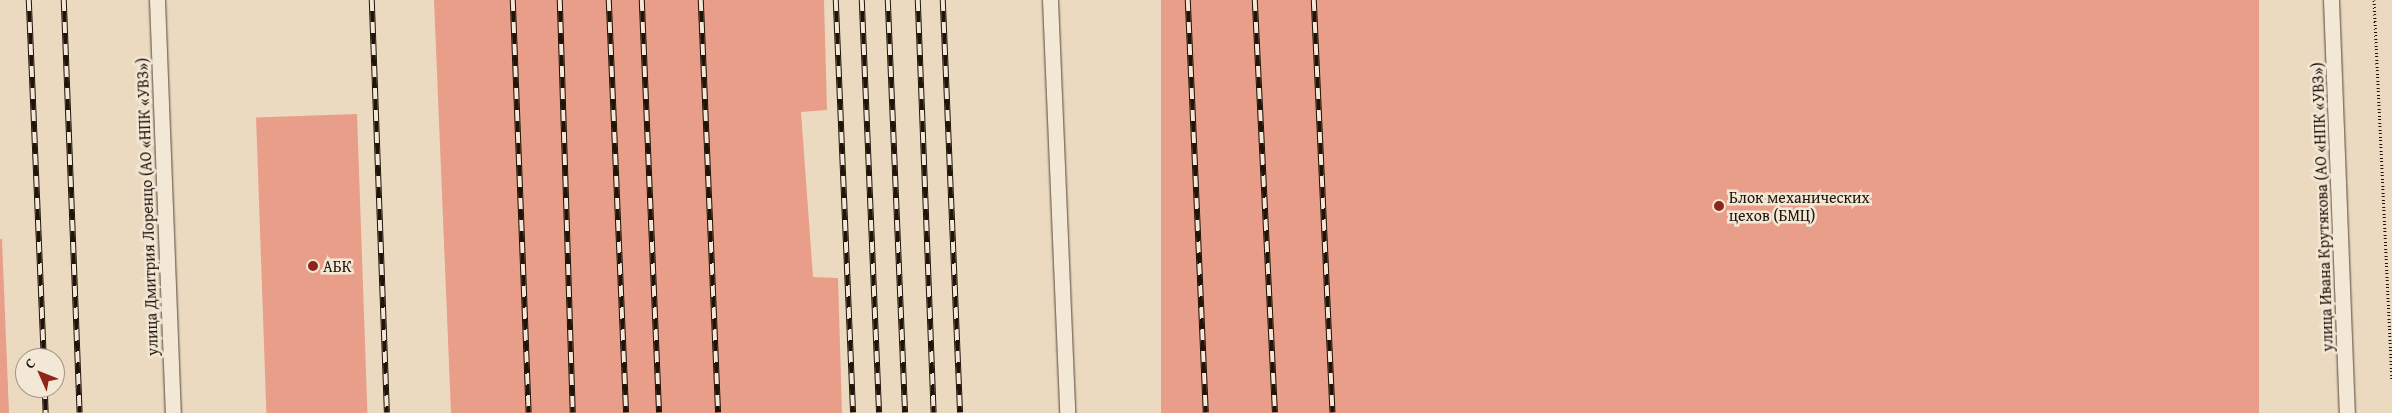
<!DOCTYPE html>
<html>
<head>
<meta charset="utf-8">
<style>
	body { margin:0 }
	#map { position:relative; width:2392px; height:413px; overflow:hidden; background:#ecdac0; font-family:"Gentium Book Plus",serif }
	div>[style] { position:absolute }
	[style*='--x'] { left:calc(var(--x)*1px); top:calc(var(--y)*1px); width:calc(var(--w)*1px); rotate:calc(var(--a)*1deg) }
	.building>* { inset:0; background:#e89e89; transform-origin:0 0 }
	.path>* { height:3px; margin-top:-1.5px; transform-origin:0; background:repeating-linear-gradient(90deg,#20140a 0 1px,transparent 0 3.5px) }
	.roads { filter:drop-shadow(0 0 1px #534638) drop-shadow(0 0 1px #534638) }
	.lane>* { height:15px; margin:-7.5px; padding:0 7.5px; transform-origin:7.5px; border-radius:7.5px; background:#f3e7d6 }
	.rail>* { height:5.5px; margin-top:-2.75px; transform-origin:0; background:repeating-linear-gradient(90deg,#f3e7d6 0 11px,#20140a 0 22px); box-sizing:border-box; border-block:1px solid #20140a }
	.dots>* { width:14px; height:14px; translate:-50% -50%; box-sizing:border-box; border:2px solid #f3e7d6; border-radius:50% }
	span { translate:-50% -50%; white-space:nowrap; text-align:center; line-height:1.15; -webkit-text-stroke:5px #f3e7d6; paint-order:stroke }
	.poi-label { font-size:16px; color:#20140a }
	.left { translate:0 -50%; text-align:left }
	.street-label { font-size:16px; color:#20140a }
	.north { position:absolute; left:15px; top:348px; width:50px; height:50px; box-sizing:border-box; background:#f3e7d6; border:1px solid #9f9384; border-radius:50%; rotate:314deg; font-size:14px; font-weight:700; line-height:20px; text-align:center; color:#20140a }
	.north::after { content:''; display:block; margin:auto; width:18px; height:22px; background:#8f2418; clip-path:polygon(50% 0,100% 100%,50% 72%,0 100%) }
</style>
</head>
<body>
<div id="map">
	<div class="building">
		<i style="clip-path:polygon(434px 0,824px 0,827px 110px,801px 112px,813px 277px,838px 278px,842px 413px,451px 413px)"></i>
		<i style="left:1161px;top:0;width:1098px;height:413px"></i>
		<i style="left:357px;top:114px;width:299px;height:101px;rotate:88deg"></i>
		<i style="clip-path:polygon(0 239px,2px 239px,9px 413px,0 413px)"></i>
	</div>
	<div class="path">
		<i style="--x:2374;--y:0;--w:381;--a:87.3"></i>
	</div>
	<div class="roads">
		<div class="lane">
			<i style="--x:157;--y:0;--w:413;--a:87.8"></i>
			<i style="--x:1050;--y:0;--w:413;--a:87.6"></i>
			<i style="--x:2331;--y:0;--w:413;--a:87.8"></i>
		</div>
	</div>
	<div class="rail">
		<i style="--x:29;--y:0;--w:358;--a:87.6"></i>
		<i style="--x:64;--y:0;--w:413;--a:87.8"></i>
		<i style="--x:372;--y:0;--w:413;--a:87.9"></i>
		<i style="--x:513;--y:0;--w:413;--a:87.8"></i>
		<i style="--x:560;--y:0;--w:413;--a:88.2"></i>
		<i style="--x:609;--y:0;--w:413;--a:87.6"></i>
		<i style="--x:642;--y:0;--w:413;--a:87.6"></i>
		<i style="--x:701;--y:0;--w:413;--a:87.6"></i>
		<i style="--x:836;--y:0;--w:413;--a:87.6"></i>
		<i style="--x:862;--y:0;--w:413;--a:87.6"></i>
		<i style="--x:888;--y:0;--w:413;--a:87.6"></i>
		<i style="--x:918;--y:0;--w:413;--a:87.8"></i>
		<i style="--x:943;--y:0;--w:413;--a:87.6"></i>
		<i style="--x:1188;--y:0;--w:413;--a:87.5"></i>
		<i style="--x:1255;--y:0;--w:413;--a:87.2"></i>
		<i style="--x:1314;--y:0;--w:413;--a:87.4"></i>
		<i style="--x:45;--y:388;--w:25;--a:88"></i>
	</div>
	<div class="dots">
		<i style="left:1719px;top:206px;background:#8f2418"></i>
		<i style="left:313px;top:266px;background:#8f2418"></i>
	</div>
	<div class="poi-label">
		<span class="left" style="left:1729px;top:206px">Блок механических<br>цехов (БМЦ)</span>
		<span class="left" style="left:323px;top:266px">АБК</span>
	</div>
	<div class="street-label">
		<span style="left:147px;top:207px;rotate:-92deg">улица Дмитрия Лоренцо (АО «НПК «УВЗ»)</span>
		<span style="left:2322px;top:207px;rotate:-92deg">улица Ивана Крутякова (АО «НПК «УВЗ»)</span>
	</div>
	<div class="north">С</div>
</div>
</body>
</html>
